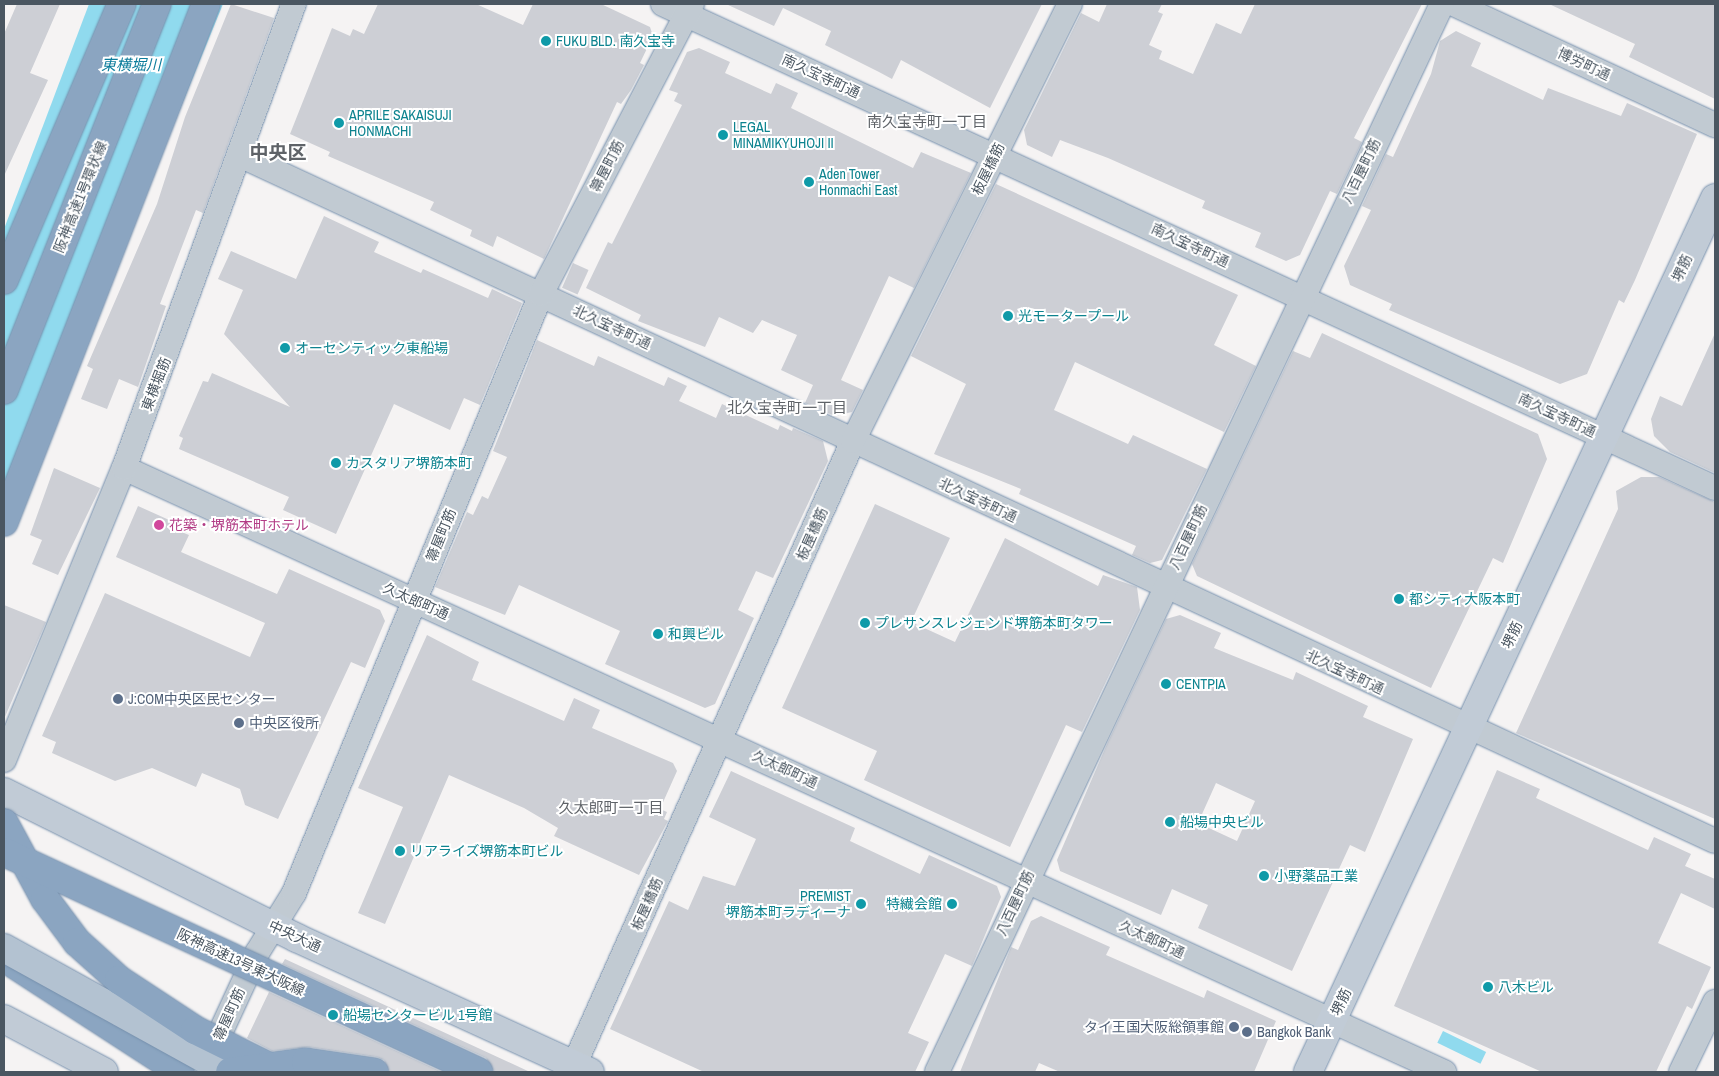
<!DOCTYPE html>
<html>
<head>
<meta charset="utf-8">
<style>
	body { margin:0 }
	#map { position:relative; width:1719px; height:1076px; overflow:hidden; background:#f5f3f3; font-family:"Archivo Narrow","Noto Sans JP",sans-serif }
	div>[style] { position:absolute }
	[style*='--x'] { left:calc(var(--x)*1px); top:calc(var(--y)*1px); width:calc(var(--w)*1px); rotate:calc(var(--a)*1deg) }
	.water>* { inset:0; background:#90daee; transform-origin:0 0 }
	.building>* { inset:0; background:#cdcfd5; transform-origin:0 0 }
	.roads { filter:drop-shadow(0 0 1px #7690ad) drop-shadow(0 0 1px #7690ad) }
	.street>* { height:24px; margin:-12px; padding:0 12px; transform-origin:12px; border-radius:12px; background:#c1cad2 }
	.secondary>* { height:28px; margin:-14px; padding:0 14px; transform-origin:14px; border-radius:14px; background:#c1cbd6 }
	.highway>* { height:28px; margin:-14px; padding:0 14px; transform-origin:14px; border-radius:14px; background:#8ba5c1 }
	.bridges { filter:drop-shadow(0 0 1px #7690ad) drop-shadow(0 0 1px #7690ad) }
	.primary-bridge>* { height:28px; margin:-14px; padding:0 14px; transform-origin:14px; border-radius:14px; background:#b3c2d1 }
	.highway-bridge>* { height:28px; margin:-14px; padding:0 14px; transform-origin:14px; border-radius:14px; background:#8ba5c1 }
	.dots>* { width:14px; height:14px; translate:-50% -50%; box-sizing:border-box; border:2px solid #fff; border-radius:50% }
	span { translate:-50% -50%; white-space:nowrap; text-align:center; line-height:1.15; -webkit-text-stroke:4px #fff; paint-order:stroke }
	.culture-label { font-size:14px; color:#0d838f }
	.left { translate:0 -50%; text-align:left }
	.right { translate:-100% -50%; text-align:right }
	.street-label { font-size:14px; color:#4a5661 }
	.hotel-label { font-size:14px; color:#b23c85 }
	.service-label { font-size:14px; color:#4e5e75 }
	.water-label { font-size:15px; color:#0c7c9b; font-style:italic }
	.neighbourhood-label { font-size:15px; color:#5f6368 }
	.district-label { font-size:19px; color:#5f6368; font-weight:700 }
	.frame { position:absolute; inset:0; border:5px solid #4a5661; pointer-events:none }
</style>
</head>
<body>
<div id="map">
	<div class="water">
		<i style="clip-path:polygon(89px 4px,223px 4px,4px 538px,4px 229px)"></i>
		<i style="left:1443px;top:1031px;width:48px;height:13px;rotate:26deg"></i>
	</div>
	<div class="building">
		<i style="clip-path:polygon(17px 4px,60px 4px,30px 73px,48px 80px,4px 176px,4px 34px)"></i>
		<i style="clip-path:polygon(231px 4px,274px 18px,203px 213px,196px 210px,160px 304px,166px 306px,138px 387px,119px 379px,107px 409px,81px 399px,93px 369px,87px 366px,157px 204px,185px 117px)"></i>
		<i style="clip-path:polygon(378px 4px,476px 4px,523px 25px,533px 4px,601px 4px,650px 27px,653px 36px,640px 63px,644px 65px,631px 90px,621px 104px,617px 102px,544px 259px,497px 236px,493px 247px,470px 236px,472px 230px,430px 210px,434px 202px,328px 156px,330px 152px,290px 134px,332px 28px,350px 36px,353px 29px,364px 34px)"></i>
		<i style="clip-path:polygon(726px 4px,1042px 4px,990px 108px,901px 60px,892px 79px,879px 72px,825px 45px,831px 31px,783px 8px,774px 26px)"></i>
		<i style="clip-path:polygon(1107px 4px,1162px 4px,1158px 12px,1163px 14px,1149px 45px,1162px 51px,1159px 59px,1193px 74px,1216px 23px,1241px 34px,1255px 4px,1422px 4px,1354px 138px,1362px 142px,1337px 194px,1330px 191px,1300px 255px,1286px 261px,1255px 247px,1261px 233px,1202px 208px,1205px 201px,1108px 158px,1060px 140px,1052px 157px,1027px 145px,1024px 130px,1081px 13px,1099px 22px)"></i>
		<i style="clip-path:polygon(1549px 4px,1715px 4px,1715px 99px,1629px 57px,1635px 44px)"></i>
		<i style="clip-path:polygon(1456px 31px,1481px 43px,1471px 66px,1543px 100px,1548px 88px,1621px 116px,1627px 103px,1697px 134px,1635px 280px,1624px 303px,1619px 300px,1587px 374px,1560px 384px,1389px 310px,1392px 304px,1350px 285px,1344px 266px,1371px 210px,1362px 206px,1386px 154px,1393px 157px,1431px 74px,1440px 41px)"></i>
		<i style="clip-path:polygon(699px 48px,730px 62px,725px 73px,771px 94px,776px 83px,798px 93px,791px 108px,913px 168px,921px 152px,971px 173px,914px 288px,889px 276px,841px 380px,863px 390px,852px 412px,835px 416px,805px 403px,813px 385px,781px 370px,797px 335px,762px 320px,753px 333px,719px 317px,705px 347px,638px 321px,641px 315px,586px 288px,608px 242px,612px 244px,682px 105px,674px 101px,678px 93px,669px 90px,687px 52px)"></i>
		<i style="clip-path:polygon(996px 184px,1238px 295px,1214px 345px,1256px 366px,1224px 432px,1075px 362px,1054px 410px,1128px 444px,1133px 435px,1207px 469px,1162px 560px,1150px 563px,1132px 555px,1136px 546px,1019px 494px,1021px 489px,934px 454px,966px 384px,911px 356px)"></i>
		<i style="clip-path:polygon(324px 216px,379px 242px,374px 252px,421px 273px,423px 269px,488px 298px,492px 289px,522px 303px,480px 405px,464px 398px,450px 430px,394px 404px,336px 534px,283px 510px,289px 497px,179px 449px,183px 438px,179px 436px,203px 381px,208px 382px,212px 373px,290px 407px,224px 334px,243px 290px,218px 279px,231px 251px,296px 279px)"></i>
		<i style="left:573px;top:263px;width:17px;height:27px;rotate:24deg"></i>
		<i style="clip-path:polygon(1322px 333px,1538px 434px,1547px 459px,1503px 563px,1493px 558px,1431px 688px,1197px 576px,1192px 564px,1293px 351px,1310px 358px)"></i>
		<i style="clip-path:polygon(1715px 333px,1715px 473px,1670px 452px,1654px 436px,1651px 419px,1660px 396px,1682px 406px)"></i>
		<i style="clip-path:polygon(537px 340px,594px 366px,598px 356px,664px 386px,668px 377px,687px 386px,679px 401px,716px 418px,722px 404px,778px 430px,780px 425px,792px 431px,793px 428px,823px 441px,828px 461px,773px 578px,756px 571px,738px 610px,754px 618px,715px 704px,705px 708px,605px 664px,620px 631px,519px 585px,505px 615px,435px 587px,467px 512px,473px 515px,482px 496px,488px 499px,507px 457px,493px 451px)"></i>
		<i style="clip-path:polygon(54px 468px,100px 488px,58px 575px,32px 564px,42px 540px,30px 535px)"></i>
		<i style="clip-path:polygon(1641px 477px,1659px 477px,1715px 502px,1715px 819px,1516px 733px,1618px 509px,1616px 491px)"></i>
		<i style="clip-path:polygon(875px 504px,950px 538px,911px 622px,955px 642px,1005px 538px,1098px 586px,1103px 575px,1137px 587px,1140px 610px,1082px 732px,1066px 725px,1010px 847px,864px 780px,877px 751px,782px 708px)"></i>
		<i style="clip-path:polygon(138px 506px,187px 528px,184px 533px,189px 535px,181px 552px,277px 594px,289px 569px,380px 610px,385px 621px,365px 668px,351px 662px,278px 819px,245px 805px,240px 789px,202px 773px,196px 787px,152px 768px,115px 781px,52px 753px,56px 742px,42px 736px,105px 593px,250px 657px,265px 623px,116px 557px)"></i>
		<i style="clip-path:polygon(4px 605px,46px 622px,4px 719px)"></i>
		<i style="clip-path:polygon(evenodd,1180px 615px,1221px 633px,1214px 648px,1293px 680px,1296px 672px,1368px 706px,1363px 717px,1413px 739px,1365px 852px,1350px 845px,1292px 971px,1198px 928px,1208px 905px,1172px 889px,1161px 915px,1060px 871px,1057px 860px,1107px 744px,1166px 619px,1180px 615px,1216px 783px,1255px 801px,1237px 841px,1198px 823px,1216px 783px)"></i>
		<i style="clip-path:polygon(427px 635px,479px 662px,472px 680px,564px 721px,574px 698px,600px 710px,592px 728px,673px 763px,677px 771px,660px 809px,667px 812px,664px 819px,668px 821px,639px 875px,554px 836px,558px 828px,524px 808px,449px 775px,385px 924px,358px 913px,403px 807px,358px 788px)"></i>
		<i style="clip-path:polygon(1497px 770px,1540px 789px,1536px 798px,1648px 850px,1654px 837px,1691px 854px,1685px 866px,1715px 879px,1715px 909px,1681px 893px,1658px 943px,1711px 967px,1692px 1009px,1687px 1006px,1656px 1072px,1542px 1072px,1394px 1006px)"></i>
		<i style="clip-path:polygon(731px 771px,855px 828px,850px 841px,920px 874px,929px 855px,997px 886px,1001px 897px,972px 966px,945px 954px,908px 1033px,929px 1042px,915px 1072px,704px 1072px,610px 1029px,669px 901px,688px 910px,703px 876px,735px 886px,756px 839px,709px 817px)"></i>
		<i style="clip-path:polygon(1041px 916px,1110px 947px,1106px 955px,1204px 998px,1207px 990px,1276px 1021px,1254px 1072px,1060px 1072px,1039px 1063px,1035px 1072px,960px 1072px,1011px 947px,1018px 950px,1031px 921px)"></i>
		<i style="clip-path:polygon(285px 959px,530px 1072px,494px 1072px,486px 1058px,282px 964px)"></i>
		<i style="clip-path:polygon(269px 992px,442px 1072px,389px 1072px,384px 1060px,377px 1057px,308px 1047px,272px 1051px,247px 1038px)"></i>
	</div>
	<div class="roads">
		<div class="street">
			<i style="--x:663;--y:4;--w:1158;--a:24.71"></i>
			<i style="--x:1454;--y:4;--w:288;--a:24.9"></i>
			<i style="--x:242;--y:156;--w:1624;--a:24.94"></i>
			<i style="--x:124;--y:468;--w:1452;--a:24.59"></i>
			<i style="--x:4;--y:760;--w:316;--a:-67.7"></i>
			<i style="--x:124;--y:468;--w:494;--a:-69.9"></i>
			<i style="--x:209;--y:1057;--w:115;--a:-65.2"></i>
			<i style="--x:257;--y:953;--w:70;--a:-58.3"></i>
			<i style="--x:294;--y:893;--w:648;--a:-67.59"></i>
			<i style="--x:541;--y:294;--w:327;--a:-62.5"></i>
			<i style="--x:571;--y:1072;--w:691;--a:-65.92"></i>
			<i style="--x:853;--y:441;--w:488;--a:-63.6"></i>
			<i style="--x:937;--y:1072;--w:1181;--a:-64.69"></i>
			<i style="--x:1681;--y:1072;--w:78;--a:-64.1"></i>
		</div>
		<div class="secondary">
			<i style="--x:4;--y:792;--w:327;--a:26.5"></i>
			<i style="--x:297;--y:938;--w:322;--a:24.6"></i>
			<i style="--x:4;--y:1019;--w:113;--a:27.9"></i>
			<i style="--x:1308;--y:1072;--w:964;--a:-65.03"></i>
		</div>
		<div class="highway">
			<i style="--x:4;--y:280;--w:300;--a:-66.9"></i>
			<i style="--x:4;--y:390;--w:415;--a:-68.4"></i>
			<i style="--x:4;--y:522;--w:556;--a:-68.7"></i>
			<i style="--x:14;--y:964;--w:198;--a:33"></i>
		</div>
	</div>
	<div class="bridges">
		<div class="primary-bridge">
			<i style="--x:4;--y:948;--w:257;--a:28.9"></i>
		</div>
		<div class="highway-bridge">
			<i style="--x:4;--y:823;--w:86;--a:61.7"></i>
			<i style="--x:45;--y:899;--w:54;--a:53.3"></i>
			<i style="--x:77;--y:942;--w:57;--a:42.1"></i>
			<i style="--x:119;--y:980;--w:91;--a:33.3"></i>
			<i style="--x:195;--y:1030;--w:95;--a:26.3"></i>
			<i style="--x:4;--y:852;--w:523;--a:24.85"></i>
			<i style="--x:230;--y:1072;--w:77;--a:-7.5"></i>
			<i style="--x:306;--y:1062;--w:69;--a:8.4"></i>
		</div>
	</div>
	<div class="dots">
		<i style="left:546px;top:41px;background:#0f9aa8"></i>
		<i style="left:339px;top:123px;background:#0f9aa8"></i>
		<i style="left:723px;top:135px;background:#0f9aa8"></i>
		<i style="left:809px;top:182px;background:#0f9aa8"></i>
		<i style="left:1008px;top:316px;background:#0f9aa8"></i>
		<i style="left:285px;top:348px;background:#0f9aa8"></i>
		<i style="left:336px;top:463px;background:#0f9aa8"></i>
		<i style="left:159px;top:525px;background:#d1479c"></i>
		<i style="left:1399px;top:599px;background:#0f9aa8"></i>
		<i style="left:865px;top:623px;background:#0f9aa8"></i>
		<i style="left:658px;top:634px;background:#0f9aa8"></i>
		<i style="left:1166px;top:684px;background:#0f9aa8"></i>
		<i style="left:118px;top:699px;background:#5c6f8a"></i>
		<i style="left:239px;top:723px;background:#5c6f8a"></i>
		<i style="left:1170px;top:822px;background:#0f9aa8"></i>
		<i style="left:400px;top:851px;background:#0f9aa8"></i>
		<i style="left:1264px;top:876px;background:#0f9aa8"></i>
		<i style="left:861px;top:904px;background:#0f9aa8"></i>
		<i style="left:952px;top:904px;background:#0f9aa8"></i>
		<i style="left:1488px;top:987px;background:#0f9aa8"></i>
		<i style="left:333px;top:1015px;background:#0f9aa8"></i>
		<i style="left:1234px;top:1027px;background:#5c6f8a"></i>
		<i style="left:1247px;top:1032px;background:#5c6f8a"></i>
	</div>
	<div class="culture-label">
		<span class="left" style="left:556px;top:41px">FUKU BLD. 南久宝寺</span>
		<span class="left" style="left:349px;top:123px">APRILE SAKAISUJI<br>HONMACHI</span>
		<span class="left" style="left:733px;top:135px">LEGAL<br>MINAMIKYUHOJI II</span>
		<span class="left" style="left:819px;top:182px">Aden Tower<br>Honmachi East</span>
		<span class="left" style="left:1018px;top:316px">光モータープール</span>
		<span class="left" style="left:295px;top:348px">オーセンティック東船場</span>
		<span class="left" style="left:346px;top:463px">カスタリア堺筋本町</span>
		<span class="left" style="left:1409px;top:599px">都シティ大阪本町</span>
		<span class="left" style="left:875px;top:623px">プレサンスレジェンド堺筋本町タワー</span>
		<span class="left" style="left:668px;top:634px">和興ビル</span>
		<span class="left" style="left:1176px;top:684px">CENTPIA</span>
		<span class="left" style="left:1180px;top:822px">船場中央ビル</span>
		<span class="left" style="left:410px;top:851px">リアライズ堺筋本町ビル</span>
		<span class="left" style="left:1274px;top:876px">小野薬品工業</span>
		<span class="right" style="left:851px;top:904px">PREMIST<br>堺筋本町ラディーナ</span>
		<span class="right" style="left:942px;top:904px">特繊会館</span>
		<span class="left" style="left:1498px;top:987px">八木ビル</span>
		<span class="left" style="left:343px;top:1015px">船場センタービル 1号館</span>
	</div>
	<div class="street-label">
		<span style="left:1584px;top:64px;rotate:25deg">博労町通</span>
		<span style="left:821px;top:76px;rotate:25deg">南久宝寺町通</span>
		<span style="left:607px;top:166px;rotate:-63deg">箒屋町筋</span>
		<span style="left:988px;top:169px;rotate:-64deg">板屋橋筋</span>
		<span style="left:1361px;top:171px;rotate:-64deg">八百屋町筋</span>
		<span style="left:80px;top:197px;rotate:-68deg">阪神高速1号環状線</span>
		<span style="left:1190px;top:245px;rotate:25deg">南久宝寺町通</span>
		<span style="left:1682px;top:268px;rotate:-65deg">堺筋</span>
		<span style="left:612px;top:327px;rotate:25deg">北久宝寺町通</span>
		<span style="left:156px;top:384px;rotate:-69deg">東横堀筋</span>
		<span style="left:1557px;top:415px;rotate:25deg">南久宝寺町通</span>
		<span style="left:978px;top:500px;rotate:25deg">北久宝寺町通</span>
		<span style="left:812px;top:534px;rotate:-66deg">板屋橋筋</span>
		<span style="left:441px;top:535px;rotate:-68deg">箒屋町筋</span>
		<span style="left:1188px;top:537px;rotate:-65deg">八百屋町筋</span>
		<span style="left:416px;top:601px;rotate:24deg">久太郎町通</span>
		<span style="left:1512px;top:635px;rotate:-65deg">堺筋</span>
		<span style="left:1345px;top:672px;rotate:25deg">北久宝寺町通</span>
		<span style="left:785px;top:769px;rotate:25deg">久太郎町通</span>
		<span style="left:1015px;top:903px;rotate:-65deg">八百屋町筋</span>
		<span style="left:647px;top:904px;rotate:-66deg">板屋橋筋</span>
		<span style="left:295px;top:936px;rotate:25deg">中央大通</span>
		<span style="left:1152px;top:939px;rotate:25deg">久太郎町通</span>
		<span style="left:241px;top:962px;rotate:25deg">阪神高速13号東大阪線</span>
		<span style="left:1341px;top:1002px;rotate:-65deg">堺筋</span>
		<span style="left:229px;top:1014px;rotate:-66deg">箒屋町筋</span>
	</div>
	<div class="hotel-label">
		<span class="left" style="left:169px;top:525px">花築・堺筋本町ホテル</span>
	</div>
	<div class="service-label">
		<span class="left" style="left:128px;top:699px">J:COM中央区民センター</span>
		<span class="left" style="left:249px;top:723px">中央区役所</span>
		<span class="right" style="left:1224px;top:1027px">タイ王国大阪総領事館</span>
		<span class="left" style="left:1257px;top:1032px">Bangkok Bank</span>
	</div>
	<div class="water-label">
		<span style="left:131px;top:65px">東横堀川</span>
	</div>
	<div class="neighbourhood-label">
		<span style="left:927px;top:122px">南久宝寺町一丁目</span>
		<span style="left:787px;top:408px">北久宝寺町一丁目</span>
		<span style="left:611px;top:808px">久太郎町一丁目</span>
	</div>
	<div class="district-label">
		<span style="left:278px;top:153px">中央区</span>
	</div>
	<div class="frame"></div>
</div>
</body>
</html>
